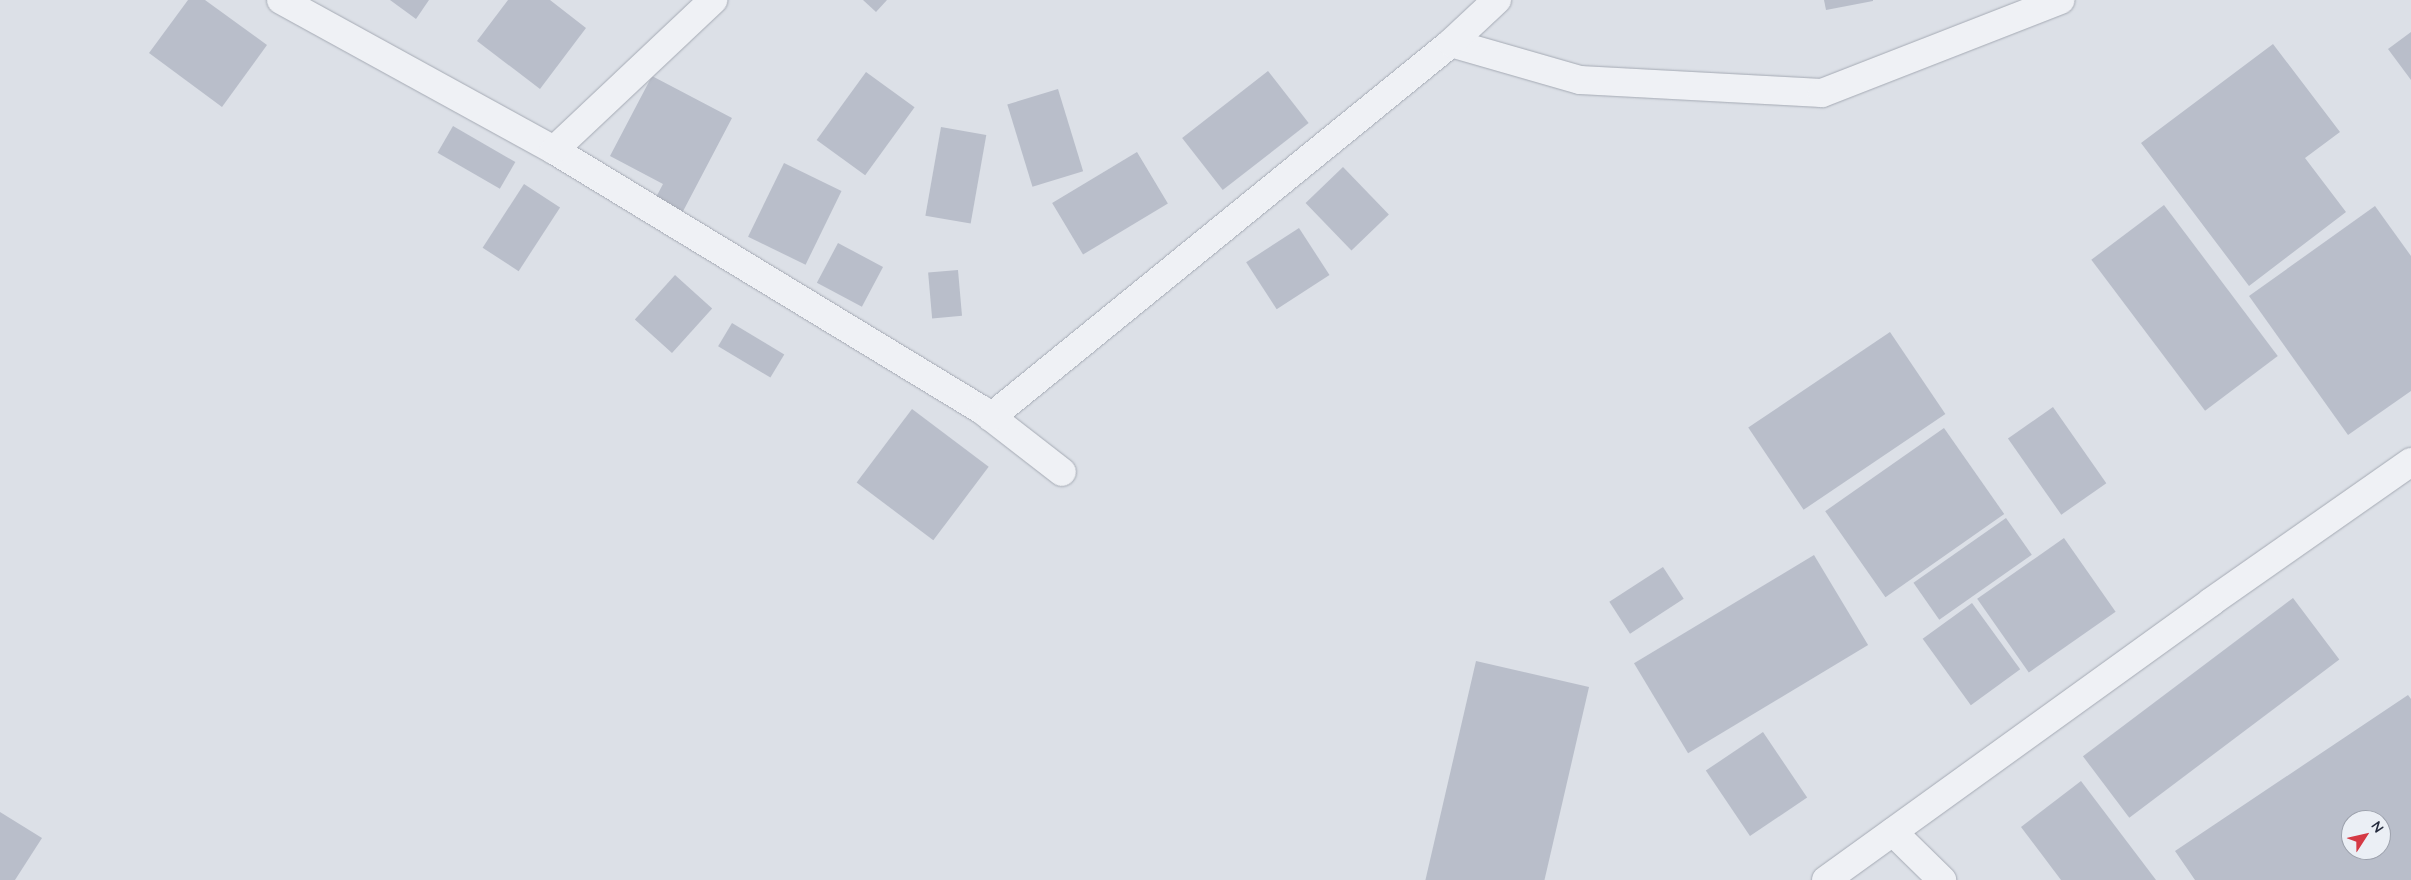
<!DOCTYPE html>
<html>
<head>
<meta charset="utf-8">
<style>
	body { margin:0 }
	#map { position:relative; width:2411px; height:880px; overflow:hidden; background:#dce0e7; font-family:Quicksand,sans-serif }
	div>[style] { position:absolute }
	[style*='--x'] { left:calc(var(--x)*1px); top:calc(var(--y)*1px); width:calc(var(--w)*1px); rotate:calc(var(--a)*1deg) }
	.building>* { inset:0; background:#b9beca; transform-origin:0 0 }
	.roads { filter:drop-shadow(0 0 1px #a5aab4) drop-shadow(0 0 1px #a5aab4) }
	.street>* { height:28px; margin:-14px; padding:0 14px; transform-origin:14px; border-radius:14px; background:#eff1f5 }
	span { translate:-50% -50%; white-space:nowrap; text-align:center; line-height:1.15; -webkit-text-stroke:4px #ebeff5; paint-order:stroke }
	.north { position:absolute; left:2341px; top:810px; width:50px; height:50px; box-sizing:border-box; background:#ebeff5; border:1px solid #9ca1ac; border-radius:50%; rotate:55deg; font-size:14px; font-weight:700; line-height:20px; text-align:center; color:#252c3e }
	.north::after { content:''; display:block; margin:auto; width:18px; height:22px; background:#d53944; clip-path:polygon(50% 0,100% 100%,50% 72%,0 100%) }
</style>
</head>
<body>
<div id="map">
	<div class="building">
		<i style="clip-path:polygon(188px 0,205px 0,267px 45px,222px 107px,149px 53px)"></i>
		<i style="clip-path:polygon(390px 0,429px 0,416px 19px)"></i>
		<i style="clip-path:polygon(508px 0,550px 0,586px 28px,540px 89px,477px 41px)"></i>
		<i style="clip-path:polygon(863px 0,887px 0,876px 12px)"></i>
		<i style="clip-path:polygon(1824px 0,1873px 0,1873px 1px,1826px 10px)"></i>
		<i style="clip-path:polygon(2411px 32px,2411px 80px,2388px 49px)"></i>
		<i style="clip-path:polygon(2273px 44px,2340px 132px,2305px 158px,2346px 212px,2249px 286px,2141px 143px)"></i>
		<i style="left:1268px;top:71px;width:66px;height:109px;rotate:52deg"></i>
		<i style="left:866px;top:72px;width:60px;height:84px;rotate:36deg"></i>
		<i style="clip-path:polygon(652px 76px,732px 118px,680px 217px,653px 203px,663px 184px,610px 156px)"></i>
		<i style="left:1058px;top:89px;width:86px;height:53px;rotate:73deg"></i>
		<i style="left:453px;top:126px;width:72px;height:31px;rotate:30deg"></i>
		<i style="left:941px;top:127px;width:46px;height:90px;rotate:10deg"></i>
		<i style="left:1137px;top:152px;width:60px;height:99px;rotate:59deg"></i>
		<i style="left:784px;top:163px;width:64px;height:82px;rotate:26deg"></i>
		<i style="left:1343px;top:167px;width:66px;height:52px;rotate:46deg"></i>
		<i style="left:524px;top:184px;width:43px;height:76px;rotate:33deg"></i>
		<i style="left:2164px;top:205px;width:189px;height:91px;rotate:53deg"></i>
		<i style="clip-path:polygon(2375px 206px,2411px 256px,2411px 391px,2348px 435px,2249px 296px)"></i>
		<i style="left:1299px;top:228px;width:56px;height:63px;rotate:57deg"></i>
		<i style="left:838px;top:243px;width:51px;height:45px;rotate:28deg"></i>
		<i style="left:958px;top:270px;width:46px;height:30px;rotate:85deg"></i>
		<i style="left:675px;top:275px;width:50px;height:60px;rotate:42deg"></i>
		<i style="left:732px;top:323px;width:61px;height:27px;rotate:31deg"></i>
		<i style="left:1890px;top:332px;width:99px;height:171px;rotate:56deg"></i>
		<i style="left:2053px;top:407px;width:93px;height:55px;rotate:55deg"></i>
		<i style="left:912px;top:409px;width:96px;height:92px;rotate:37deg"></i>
		<i style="left:1944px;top:428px;width:105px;height:145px;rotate:55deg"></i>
		<i style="left:2006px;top:518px;width:45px;height:113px;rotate:55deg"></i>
		<i style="left:2064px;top:538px;width:90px;height:106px;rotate:55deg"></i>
		<i style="left:1814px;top:555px;width:105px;height:210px;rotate:59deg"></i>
		<i style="left:1663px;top:567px;width:38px;height:64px;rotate:57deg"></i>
		<i style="left:2293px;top:598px;width:77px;height:263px;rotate:53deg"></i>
		<i style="left:1972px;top:603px;width:82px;height:61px;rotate:54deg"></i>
		<i style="left:1476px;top:661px;width:116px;height:225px;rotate:13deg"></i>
		<i style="clip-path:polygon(evenodd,2408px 695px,2411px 699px,2411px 880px,2195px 880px,2175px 851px,2408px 695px,2351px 820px,2381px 820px,2381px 850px,2351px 850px,2351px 820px)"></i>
		<i style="left:1763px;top:732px;width:79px;height:69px;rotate:56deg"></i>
		<i style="clip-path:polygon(2081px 781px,2156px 880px,2061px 880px,2021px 827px)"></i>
		<i style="clip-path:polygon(0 812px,42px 838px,15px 880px,0 880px)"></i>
	</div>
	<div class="roads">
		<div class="street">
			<i style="--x:281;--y:0;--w:311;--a:28.8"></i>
			<i style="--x:554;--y:150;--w:501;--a:31.28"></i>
			<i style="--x:982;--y:410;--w:101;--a:37.8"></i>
			<i style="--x:1451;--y:43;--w:134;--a:16"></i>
			<i style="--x:1580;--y:80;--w:242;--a:3.1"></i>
			<i style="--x:1822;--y:93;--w:256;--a:-21.3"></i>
			<i style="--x:554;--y:150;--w:219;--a:-43.3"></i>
			<i style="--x:991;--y:417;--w:593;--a:-39.11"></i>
			<i style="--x:1451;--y:43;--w:63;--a:-43.1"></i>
			<i style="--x:1893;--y:832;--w:69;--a:44.4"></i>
			<i style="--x:1826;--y:880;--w:475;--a:-35.8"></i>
			<i style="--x:2211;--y:602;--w:244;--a:-35"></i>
		</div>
	</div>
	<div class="north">N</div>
</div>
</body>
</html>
